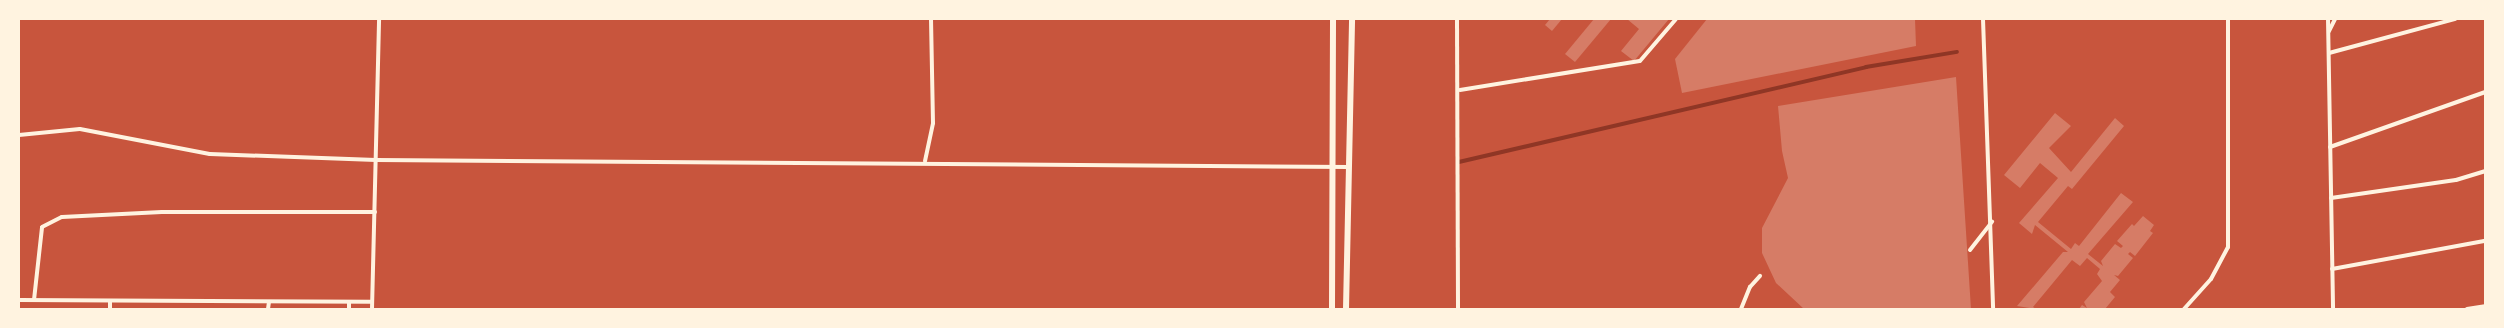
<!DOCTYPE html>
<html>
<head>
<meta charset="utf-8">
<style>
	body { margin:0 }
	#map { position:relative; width:2504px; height:328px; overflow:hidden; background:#c8553d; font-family:"DM Sans",sans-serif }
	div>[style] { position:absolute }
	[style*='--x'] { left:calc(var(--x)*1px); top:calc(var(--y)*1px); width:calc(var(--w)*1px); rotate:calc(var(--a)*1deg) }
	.stream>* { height:3.5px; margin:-1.75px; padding:0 1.75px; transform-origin:1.75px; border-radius:1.75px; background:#8f3625 }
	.building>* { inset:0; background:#d67c66 }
	.minor>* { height:4px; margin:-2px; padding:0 2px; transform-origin:2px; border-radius:2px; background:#fff3e0 }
	.tertiary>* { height:6px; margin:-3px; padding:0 3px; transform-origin:3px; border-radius:3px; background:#fff3e0 }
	span { translate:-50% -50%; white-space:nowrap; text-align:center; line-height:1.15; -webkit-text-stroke:3px #fff3e0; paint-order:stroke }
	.frame { position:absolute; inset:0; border:20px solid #fff3e0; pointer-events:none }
</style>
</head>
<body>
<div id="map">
	<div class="stream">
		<i style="--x:1459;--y:162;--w:418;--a:-13.1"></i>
		<i style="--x:1866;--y:67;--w:92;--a:-9.4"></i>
	</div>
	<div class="building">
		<i style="clip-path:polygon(1550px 19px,1562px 19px,1552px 31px,1545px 25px)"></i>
		<i style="clip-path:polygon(1594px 19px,1611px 19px,1575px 62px,1565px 54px)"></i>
		<i style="clip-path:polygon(1627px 19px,1669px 19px,1634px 61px,1621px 51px,1639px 29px)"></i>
		<i style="clip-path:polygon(1707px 19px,1915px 19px,1916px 46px,1682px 93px,1675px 59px)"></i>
		<i style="clip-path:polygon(1956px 77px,1971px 309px,1804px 309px,1776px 283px,1762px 253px,1762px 228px,1788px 178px,1782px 151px,1778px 106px)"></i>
		<i style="clip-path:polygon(2055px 113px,2071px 126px,2049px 148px,2071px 172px,2115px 118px,2124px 126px,2072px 189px,2068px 186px,2038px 222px,2071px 249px,2075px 243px,2079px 246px,2121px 193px,2133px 202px,2088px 254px,2103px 266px,2101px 261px,2115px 244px,2121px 248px,2123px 246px,2117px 241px,2132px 224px,2134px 226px,2143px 216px,2154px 225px,2150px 231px,2153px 233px,2135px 256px,2130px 252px,2128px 254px,2133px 258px,2118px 276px,2114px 275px,2120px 280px,2110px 292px,2115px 297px,2105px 309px,2079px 309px,2082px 305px,2087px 308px,2084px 302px,2102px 281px,2097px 274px,2100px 269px,2087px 258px,2080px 266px,2072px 260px,2033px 307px,2036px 309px,2017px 306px,2063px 252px,2068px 252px,2035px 225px,2032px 234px,2019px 223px,2058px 178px,2040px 163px,2020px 188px,2004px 175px)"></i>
	</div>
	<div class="minor">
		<i style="--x:1457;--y:19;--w:290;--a:89.8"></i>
		<i style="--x:1983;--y:19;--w:290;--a:88"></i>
		<i style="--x:2328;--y:19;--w:290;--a:89"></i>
		<i style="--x:2329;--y:31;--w:13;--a:-63"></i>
		<i style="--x:2329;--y:53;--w:131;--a:-15.1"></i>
		<i style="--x:1460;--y:90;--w:182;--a:-9.2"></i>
		<i style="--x:1640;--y:61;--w:55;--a:-49.4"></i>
		<i style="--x:19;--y:135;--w:61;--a:-5.6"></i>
		<i style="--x:80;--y:129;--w:132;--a:10.9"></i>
		<i style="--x:210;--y:154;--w:166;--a:2.1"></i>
		<i style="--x:376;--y:160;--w:973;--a:0.41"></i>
		<i style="--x:2330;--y:147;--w:164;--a:-19.5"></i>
		<i style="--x:925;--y:161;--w:39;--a:-78"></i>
		<i style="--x:933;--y:123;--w:104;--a:-91.1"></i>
		<i style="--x:2331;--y:198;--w:126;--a:-8.2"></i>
		<i style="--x:2456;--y:180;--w:30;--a:-17"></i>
		<i style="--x:1970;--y:250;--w:36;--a:-52"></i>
		<i style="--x:2332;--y:269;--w:156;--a:-10.4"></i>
		<i style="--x:19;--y:300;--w:353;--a:0.3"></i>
		<i style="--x:34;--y:300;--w:73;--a:-83.7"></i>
		<i style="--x:42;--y:227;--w:22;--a:-27"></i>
		<i style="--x:62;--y:217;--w:100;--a:-2.9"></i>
		<i style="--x:162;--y:212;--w:213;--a:0"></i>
		<i style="--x:110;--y:309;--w:8;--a:-90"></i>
		<i style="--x:268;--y:309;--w:7;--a:-82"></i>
		<i style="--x:349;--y:309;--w:7;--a:-90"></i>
		<i style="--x:372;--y:309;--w:290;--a:-88.6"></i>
		<i style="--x:1741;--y:309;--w:24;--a:-68"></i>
		<i style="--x:1750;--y:287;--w:15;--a:-48"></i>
		<i style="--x:2184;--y:309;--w:40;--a:-48"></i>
		<i style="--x:2211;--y:279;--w:36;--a:-62"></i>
		<i style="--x:2228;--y:247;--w:228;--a:-90"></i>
		<i style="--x:2467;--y:309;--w:18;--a:-9"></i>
	</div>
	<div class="tertiary">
		<i style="--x:1332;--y:309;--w:290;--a:-89.8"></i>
		<i style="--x:1346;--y:309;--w:290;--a:-88.8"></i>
	</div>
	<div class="frame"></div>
</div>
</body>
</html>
